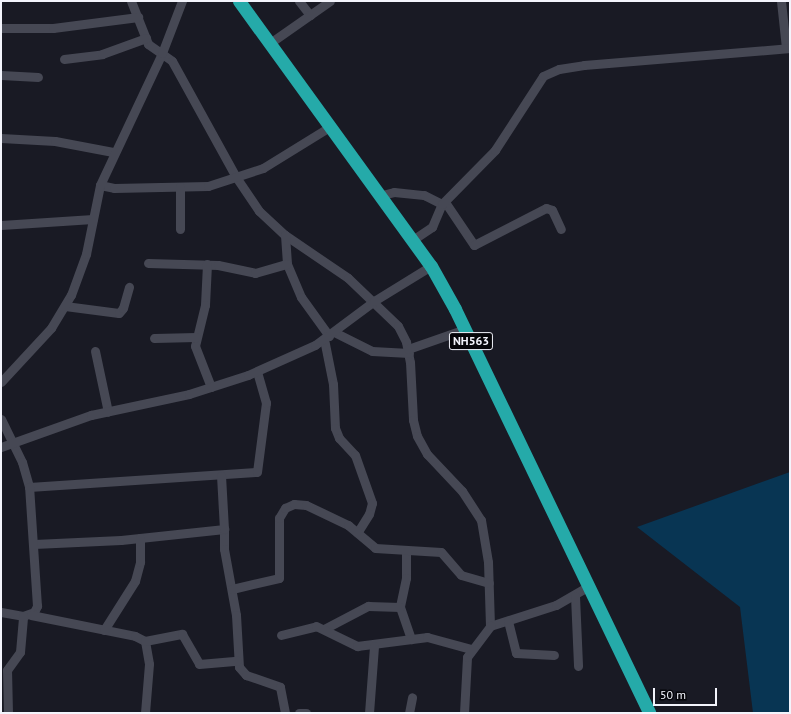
<!DOCTYPE html>
<html>
<head>
<meta charset="utf-8">
<style>
	body { margin:0 }
	#map { position:relative; width:791px; height:714px; overflow:hidden; background:#191a24; font-family:"PT Sans",sans-serif }
	div>[style] { position:absolute }
	[style*='--x'] { left:calc(var(--x)*1px); top:calc(var(--y)*1px); width:calc(var(--w)*1px); rotate:calc(var(--a)*1deg) }
	.water>* { inset:0; background:#083553 }
	.minor>* { height:9px; margin:-4.5px; padding:0 4.5px; transform-origin:4.5px; border-radius:4.5px; background:#464854 }
	.highway>* { height:13px; margin:-6.5px; padding:0 6.5px; transform-origin:6.5px; border-radius:6.5px; background:#25aaa9 }
	span { translate:-50% -50%; white-space:nowrap; text-align:center; line-height:1.15; -webkit-text-stroke:3px #050509; paint-order:stroke }
	.shield-label span { padding:1px 3px; background:#050509; border:1px solid; border-radius:3px; -webkit-text-stroke-width:0 }
	.shield-label { font-size:12px; color:#f3f4fc; font-weight:700 }
	.frame { position:absolute; inset:0; border:2px solid #f3f4fc; pointer-events:none }
	.scale { position:absolute; left:653px; top:688px; width:64px; height:18px; box-sizing:border-box; border:2px solid #f3f4fc; border-top:0; padding-left:5px; font-size:12px; line-height:14px; white-space:nowrap; color:#f3f4fc; -webkit-text-stroke:3px #050509; paint-order:stroke }
</style>
</head>
<body>
<div id="map">
	<div class="water">
		<i style="clip-path:polygon(790px 472px,790px 713px,753px 713px,740px 607px,637px 527px)"></i>
	</div>
	<div class="minor">
		<i style="--x:131;--y:1;--w:46;--a:68.4"></i>
		<i style="--x:148;--y:44;--w:29;--a:35"></i>
		<i style="--x:172;--y:61;--w:132;--a:61.1"></i>
		<i style="--x:236;--y:177;--w:41;--a:55.9"></i>
		<i style="--x:259;--y:211;--w:35;--a:43"></i>
		<i style="--x:285;--y:235;--w:76;--a:34.3"></i>
		<i style="--x:348;--y:278;--w:69;--a:43.8"></i>
		<i style="--x:398;--y:326;--w:18;--a:63"></i>
		<i style="--x:406;--y:342;--w:20;--a:79"></i>
		<i style="--x:410;--y:362;--w:58;--a:87"></i>
		<i style="--x:413;--y:420;--w:16;--a:76"></i>
		<i style="--x:417;--y:436;--w:21;--a:61"></i>
		<i style="--x:427;--y:454;--w:51;--a:46.6"></i>
		<i style="--x:462;--y:491;--w:35;--a:57"></i>
		<i style="--x:481;--y:520;--w:43;--a:80.5"></i>
		<i style="--x:488;--y:562;--w:64;--a:88.2"></i>
		<i style="--x:490;--y:626;--w:69;--a:-17.7"></i>
		<i style="--x:556;--y:605;--w:38;--a:-30"></i>
		<i style="--x:299;--y:1;--w:18;--a:52"></i>
		<i style="--x:781;--y:1;--w:47;--a:83.9"></i>
		<i style="--x:1;--y:28;--w:52;--a:0"></i>
		<i style="--x:53;--y:28;--w:86;--a:-7.4"></i>
		<i style="--x:270;--y:43;--w:73;--a:-35"></i>
		<i style="--x:64;--y:59;--w:38;--a:-7"></i>
		<i style="--x:102;--y:54;--w:47;--a:-20"></i>
		<i style="--x:1;--y:75;--w:37;--a:3"></i>
		<i style="--x:1;--y:138;--w:54;--a:3.2"></i>
		<i style="--x:55;--y:141;--w:59;--a:10.7"></i>
		<i style="--x:100;--y:185;--w:14;--a:12"></i>
		<i style="--x:114;--y:188;--w:94;--a:-1.2"></i>
		<i style="--x:208;--y:186;--w:58;--a:-18.1"></i>
		<i style="--x:263;--y:168;--w:80;--a:-31.7"></i>
		<i style="--x:382;--y:195;--w:12;--a:-14"></i>
		<i style="--x:394;--y:192;--w:30;--a:6"></i>
		<i style="--x:424;--y:195;--w:20;--a:27"></i>
		<i style="--x:445;--y:202;--w:52;--a:56"></i>
		<i style="--x:474;--y:245;--w:81;--a:-27.2"></i>
		<i style="--x:546;--y:208;--w:6;--a:18"></i>
		<i style="--x:552;--y:210;--w:21;--a:65"></i>
		<i style="--x:1;--y:225;--w:92;--a:-3.7"></i>
		<i style="--x:180;--y:229;--w:42;--a:-90"></i>
		<i style="--x:285;--y:235;--w:29;--a:86"></i>
		<i style="--x:287;--y:264;--w:36;--a:67"></i>
		<i style="--x:301;--y:297;--w:48;--a:54.3"></i>
		<i style="--x:414;--y:239;--w:22;--a:-34"></i>
		<i style="--x:432;--y:227;--w:25;--a:-67"></i>
		<i style="--x:442;--y:204;--w:76;--a:-45.5"></i>
		<i style="--x:495;--y:150;--w:88;--a:-57"></i>
		<i style="--x:543;--y:76;--w:17;--a:-24"></i>
		<i style="--x:559;--y:69;--w:25;--a:-9"></i>
		<i style="--x:584;--y:65;--w:207;--a:-4.7"></i>
		<i style="--x:148;--y:263;--w:70;--a:1.6"></i>
		<i style="--x:218;--y:265;--w:38;--a:12"></i>
		<i style="--x:255;--y:273;--w:33;--a:-16"></i>
		<i style="--x:207;--y:264;--w:41;--a:92.8"></i>
		<i style="--x:205;--y:305;--w:42;--a:103.7"></i>
		<i style="--x:195;--y:346;--w:44;--a:68.7"></i>
		<i style="--x:65;--y:306;--w:54;--a:7.4"></i>
		<i style="--x:119;--y:313;--w:6;--a:-51"></i>
		<i style="--x:123;--y:308;--w:22;--a:-74"></i>
		<i style="--x:334;--y:332;--w:42;--a:26.6"></i>
		<i style="--x:372;--y:351;--w:37;--a:3"></i>
		<i style="--x:154;--y:338;--w:42;--a:-1.4"></i>
		<i style="--x:324;--y:339;--w:46;--a:78.7"></i>
		<i style="--x:333;--y:384;--w:44;--a:87.4"></i>
		<i style="--x:335;--y:428;--w:11;--a:68"></i>
		<i style="--x:339;--y:438;--w:23;--a:47"></i>
		<i style="--x:355;--y:455;--w:51;--a:70.5"></i>
		<i style="--x:372;--y:503;--w:11;--a:105"></i>
		<i style="--x:369;--y:514;--w:22;--a:122"></i>
		<i style="--x:408;--y:349;--w:60;--a:-19.3"></i>
		<i style="--x:95;--y:351;--w:62;--a:78"></i>
		<i style="--x:1;--y:382;--w:74;--a:-47.2"></i>
		<i style="--x:51;--y:328;--w:39;--a:-59"></i>
		<i style="--x:71;--y:295;--w:44;--a:-69.9"></i>
		<i style="--x:86;--y:254;--w:70;--a:-78.5"></i>
		<i style="--x:100;--y:185;--w:146;--a:-64.8"></i>
		<i style="--x:162;--y:53;--w:56;--a:-69"></i>
		<i style="--x:1;--y:419;--w:48;--a:64"></i>
		<i style="--x:22;--y:462;--w:26;--a:74"></i>
		<i style="--x:29;--y:487;--w:228;--a:-3.8"></i>
		<i style="--x:257;--y:472;--w:70;--a:-82.6"></i>
		<i style="--x:266;--y:403;--w:32;--a:-106"></i>
		<i style="--x:1;--y:447;--w:96;--a:-19.6"></i>
		<i style="--x:91;--y:415;--w:100;--a:-12.1"></i>
		<i style="--x:189;--y:394;--w:62;--a:-17.9"></i>
		<i style="--x:248;--y:375;--w:73;--a:-24.1"></i>
		<i style="--x:315;--y:345;--w:74;--a:-36.7"></i>
		<i style="--x:374;--y:301;--w:67;--a:-31.6"></i>
		<i style="--x:224;--y:529;--w:20;--a:90"></i>
		<i style="--x:224;--y:549;--w:67;--a:79.7"></i>
		<i style="--x:236;--y:615;--w:52;--a:86.7"></i>
		<i style="--x:239;--y:667;--w:11;--a:49"></i>
		<i style="--x:246;--y:675;--w:36;--a:19"></i>
		<i style="--x:280;--y:687;--w:26;--a:79"></i>
		<i style="--x:34;--y:544;--w:87;--a:-2.6"></i>
		<i style="--x:121;--y:540;--w:104;--a:-6.1"></i>
		<i style="--x:224;--y:529;--w:53;--a:-93.2"></i>
		<i style="--x:406;--y:551;--w:27;--a:90"></i>
		<i style="--x:406;--y:578;--w:30;--a:102"></i>
		<i style="--x:400;--y:607;--w:34;--a:71"></i>
		<i style="--x:232;--y:589;--w:48;--a:-13.2"></i>
		<i style="--x:279;--y:578;--w:60;--a:-90"></i>
		<i style="--x:279;--y:518;--w:12;--a:-59"></i>
		<i style="--x:285;--y:508;--w:10;--a:-24"></i>
		<i style="--x:294;--y:504;--w:12;--a:5"></i>
		<i style="--x:306;--y:505;--w:47;--a:25.5"></i>
		<i style="--x:348;--y:525;--w:35;--a:40"></i>
		<i style="--x:375;--y:548;--w:66;--a:3.5"></i>
		<i style="--x:441;--y:552;--w:30;--a:49"></i>
		<i style="--x:461;--y:575;--w:29;--a:16"></i>
		<i style="--x:575;--y:596;--w:70;--a:87.5"></i>
		<i style="--x:1;--y:612;--w:22;--a:10"></i>
		<i style="--x:23;--y:616;--w:12;--a:-20"></i>
		<i style="--x:34;--y:612;--w:7;--a:-63"></i>
		<i style="--x:37;--y:606;--w:119;--a:-93.8"></i>
		<i style="--x:31;--y:615;--w:106;--a:11.4"></i>
		<i style="--x:135;--y:636;--w:11;--a:27"></i>
		<i style="--x:145;--y:641;--w:23;--a:80"></i>
		<i style="--x:149;--y:664;--w:49;--a:94.7"></i>
		<i style="--x:508;--y:621;--w:33;--a:76"></i>
		<i style="--x:516;--y:653;--w:38;--a:3"></i>
		<i style="--x:324;--y:629;--w:50;--a:-27.6"></i>
		<i style="--x:368;--y:606;--w:32;--a:2"></i>
		<i style="--x:104;--y:630;--w:58;--a:-57.7"></i>
		<i style="--x:135;--y:581;--w:20;--a:-75"></i>
		<i style="--x:140;--y:562;--w:24;--a:-90"></i>
		<i style="--x:281;--y:635;--w:36;--a:-14"></i>
		<i style="--x:316;--y:626;--w:46;--a:26"></i>
		<i style="--x:357;--y:646;--w:71;--a:-7.3"></i>
		<i style="--x:427;--y:637;--w:46;--a:15.3"></i>
		<i style="--x:145;--y:641;--w:38;--a:-11"></i>
		<i style="--x:182;--y:634;--w:34;--a:60"></i>
		<i style="--x:199;--y:664;--w:38;--a:-5"></i>
		<i style="--x:8;--y:713;--w:43;--a:-91.3"></i>
		<i style="--x:7;--y:670;--w:22;--a:-54"></i>
		<i style="--x:20;--y:652;--w:36;--a:-85"></i>
		<i style="--x:299;--y:713;--w:7;--a:0"></i>
		<i style="--x:369;--y:713;--w:67;--a:-85.7"></i>
		<i style="--x:409;--y:713;--w:16;--a:-79"></i>
		<i style="--x:464;--y:713;--w:56;--a:-86.9"></i>
		<i style="--x:467;--y:657;--w:39;--a:-53"></i>
	</div>
	<div class="highway">
		<i style="--x:239;--y:1;--w:327;--a:54.1"></i>
		<i style="--x:431;--y:266;--w:49;--a:60.8"></i>
		<i style="--x:455;--y:309;--w:448;--a:64.3"></i>
	</div>
	<div class="shield-label">
		<span style="left:471px;top:341px">NH563</span>
	</div>
	<div class="frame"></div>
	<div class="scale">50 m</div>
</div>
</body>
</html>
